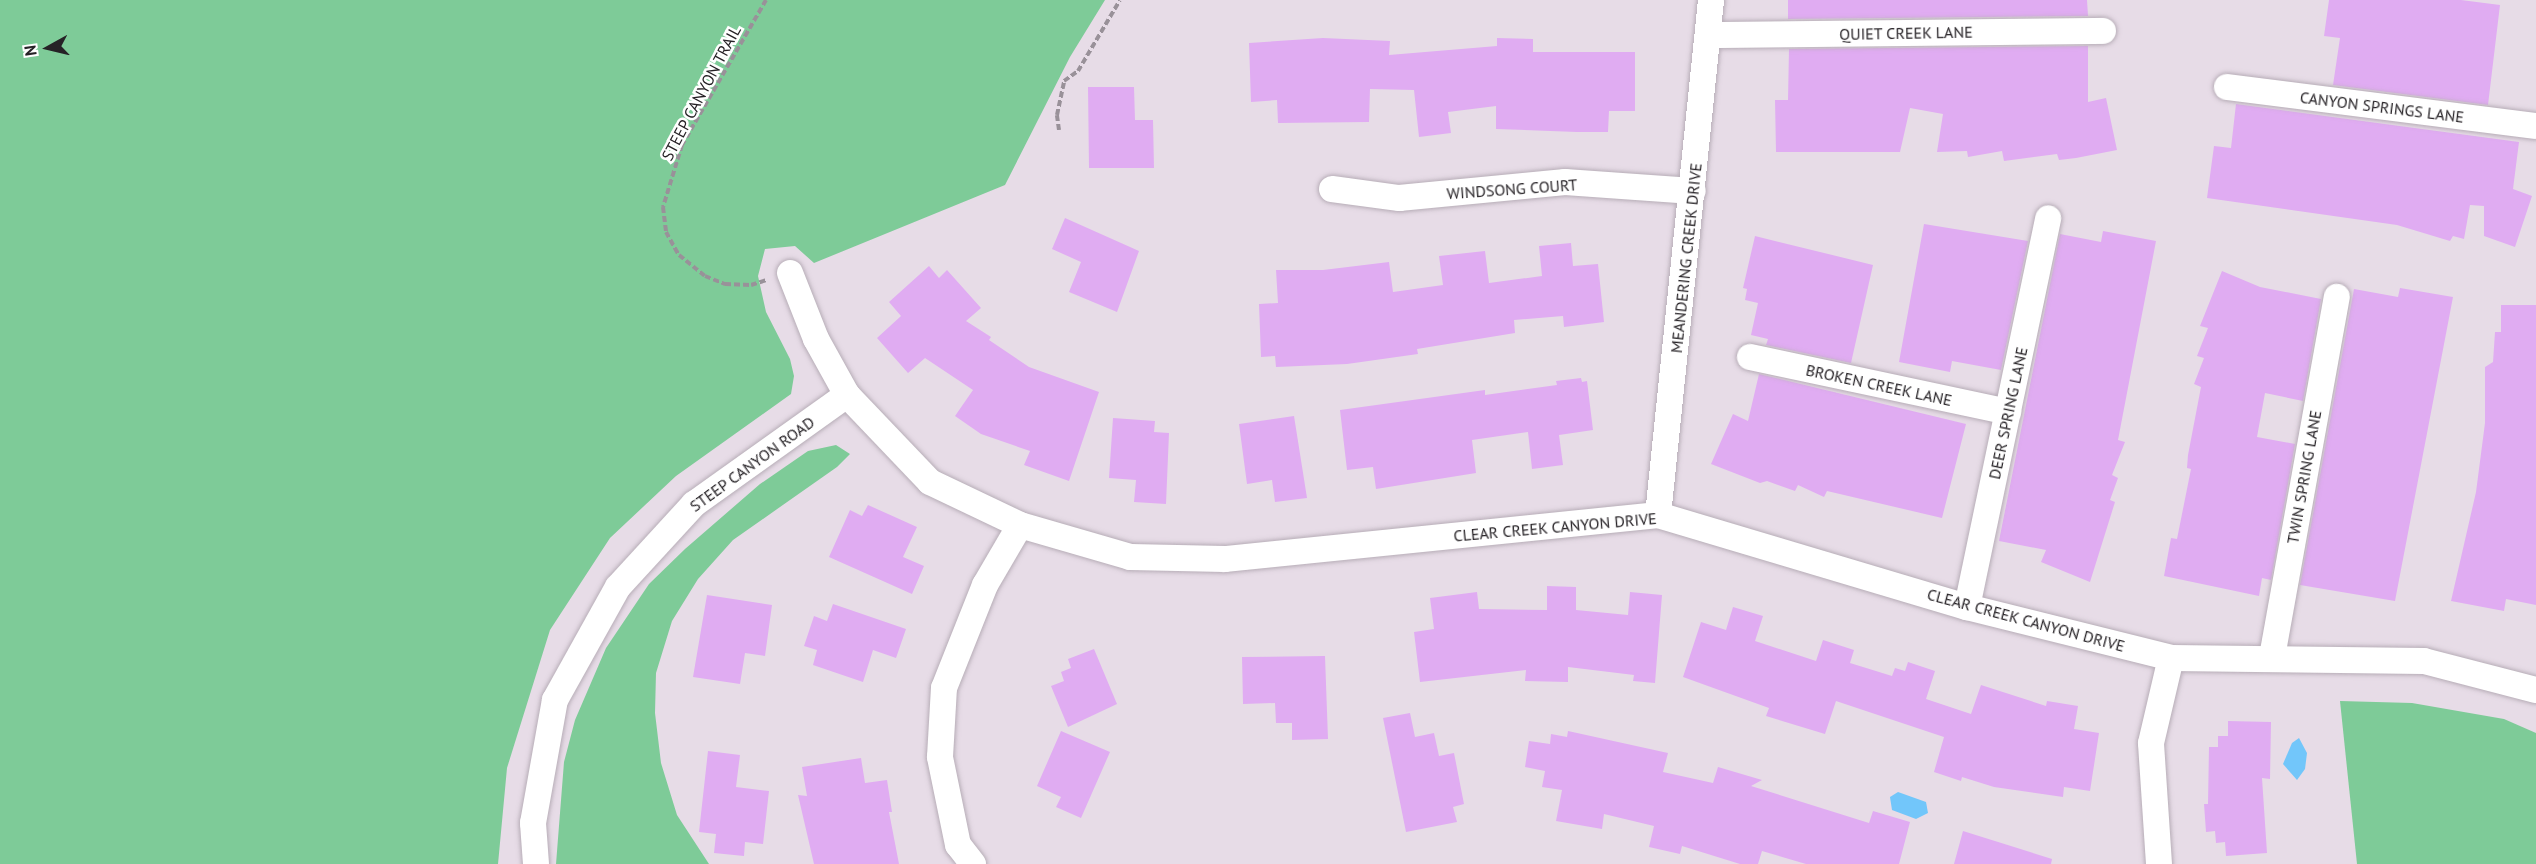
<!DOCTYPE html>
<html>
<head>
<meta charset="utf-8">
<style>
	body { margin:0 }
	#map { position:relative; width:2536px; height:864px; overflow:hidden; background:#e7dce7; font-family:"PT Sans",sans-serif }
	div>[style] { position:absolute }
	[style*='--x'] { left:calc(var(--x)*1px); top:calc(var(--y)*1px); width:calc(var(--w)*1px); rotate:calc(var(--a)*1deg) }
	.green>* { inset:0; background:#7ecb98 }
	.water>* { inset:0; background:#72c6fa }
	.building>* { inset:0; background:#e0acf2 }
	.path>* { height:4px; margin-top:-2px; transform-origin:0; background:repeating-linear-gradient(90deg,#999199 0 6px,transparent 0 9px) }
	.roads { filter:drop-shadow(0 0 2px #b7adb7) drop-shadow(0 0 2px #b7adb7) }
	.street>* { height:26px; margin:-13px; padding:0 13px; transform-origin:13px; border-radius:13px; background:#fff }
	span { translate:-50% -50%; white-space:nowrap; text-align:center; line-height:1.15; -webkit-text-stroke:5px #fff; paint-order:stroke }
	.street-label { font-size:16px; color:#262226 }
	.north { position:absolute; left:18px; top:18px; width:60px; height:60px; -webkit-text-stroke:4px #fff; paint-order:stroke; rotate:262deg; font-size:16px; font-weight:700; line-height:24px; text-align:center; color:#262226 }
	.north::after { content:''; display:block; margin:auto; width:21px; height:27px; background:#262226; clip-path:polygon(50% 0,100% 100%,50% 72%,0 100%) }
</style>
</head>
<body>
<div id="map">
	<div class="green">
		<i style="clip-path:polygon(0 0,1105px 0,1070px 57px,1005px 185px,814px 263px,795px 246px,765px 249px,758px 276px,766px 312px,790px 359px,794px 376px,791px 394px,676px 476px,610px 538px,550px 630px,507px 768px,498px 864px,0 864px)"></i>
		<i style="clip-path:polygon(836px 445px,850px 454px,837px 467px,733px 540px,698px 579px,672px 621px,656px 673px,655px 713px,661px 763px,677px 815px,709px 864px,556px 864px,564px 762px,575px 720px,606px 648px,649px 584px,685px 549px,760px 484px,808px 451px)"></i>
		<i style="clip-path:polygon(2340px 701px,2412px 703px,2504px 719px,2536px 733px,2536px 864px,2357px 864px)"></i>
	</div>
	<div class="water">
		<i style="clip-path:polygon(2299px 738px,2307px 753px,2305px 769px,2297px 780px,2283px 764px,2292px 743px)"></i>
		<i style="clip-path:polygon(1898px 792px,1926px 802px,1928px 813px,1916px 819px,1892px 810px,1890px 797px)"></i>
	</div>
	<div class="building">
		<i style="clip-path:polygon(1788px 0,2087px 0,2088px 16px,1788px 19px)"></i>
		<i style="clip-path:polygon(2329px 0,2461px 0,2500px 5px,2488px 105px,2333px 85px,2340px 38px,2324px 36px)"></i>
		<i style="clip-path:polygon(1323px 38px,1390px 41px,1389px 55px,1497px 46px,1497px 38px,1533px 39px,1533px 52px,1635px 52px,1635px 111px,1609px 111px,1608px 132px,1577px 132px,1496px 129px,1496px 106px,1448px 112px,1451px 133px,1419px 137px,1414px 90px,1370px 89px,1369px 122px,1278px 123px,1277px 100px,1251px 102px,1249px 43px)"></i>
		<i style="clip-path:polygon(2088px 46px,2088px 102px,2106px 98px,2117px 150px,2076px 158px,2059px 160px,2057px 154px,2004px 161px,2002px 151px,1968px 157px,1967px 151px,1937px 152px,1943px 114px,1910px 108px,1900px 152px,1776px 152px,1775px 100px,1788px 100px,1789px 49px)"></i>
		<i style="clip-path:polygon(1088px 87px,1134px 87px,1135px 120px,1153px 120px,1154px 168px,1089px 168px)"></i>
		<i style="clip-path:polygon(2236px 104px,2519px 142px,2513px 189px,2532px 196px,2515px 247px,2484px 236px,2484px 206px,2470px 205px,2464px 239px,2453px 236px,2450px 241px,2397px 225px,2207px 198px,2214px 146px,2231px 148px)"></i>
		<i style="clip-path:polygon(1065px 218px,1139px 251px,1117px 312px,1069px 292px,1081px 262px,1052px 249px)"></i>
		<i style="clip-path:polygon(1924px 224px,2028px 241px,2001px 370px,1952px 361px,1950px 372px,1899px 362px)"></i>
		<i style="clip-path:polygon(2103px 231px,2156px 241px,2118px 440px,2125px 442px,2112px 475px,2118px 478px,2110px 500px,2115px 502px,2090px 582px,2041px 562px,2046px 550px,1999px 541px,2060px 234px,2101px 242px)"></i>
		<i style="clip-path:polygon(1755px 236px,1873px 265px,1851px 363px,1766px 345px,1768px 339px,1751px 335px,1758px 303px,1745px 300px,1747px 289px,1743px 288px)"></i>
		<i style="clip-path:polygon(1571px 243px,1573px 266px,1598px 264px,1604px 322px,1564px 327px,1563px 316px,1514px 320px,1515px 333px,1417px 349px,1418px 354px,1347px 364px,1276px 367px,1275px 356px,1261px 357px,1259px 304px,1278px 303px,1276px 270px,1323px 270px,1389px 262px,1393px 292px,1443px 285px,1439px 256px,1485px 251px,1489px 283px,1542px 276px,1539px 246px)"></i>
		<i style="clip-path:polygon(929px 266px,939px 278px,947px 270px,981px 308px,966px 321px,991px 337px,989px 340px,1029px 367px,1099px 392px,1069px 481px,1024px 465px,1030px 451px,981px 434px,955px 416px,973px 390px,925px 358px,908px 373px,877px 338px,901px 316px,889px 302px)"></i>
		<i style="clip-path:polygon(2222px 271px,2260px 287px,2321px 299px,2303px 401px,2265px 393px,2257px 437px,2295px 444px,2271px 580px,2262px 578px,2259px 596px,2164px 576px,2171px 538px,2177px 539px,2191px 469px,2187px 468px,2188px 455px,2201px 387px,2194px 384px,2204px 358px,2197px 356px,2208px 328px,2200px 326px)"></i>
		<i style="clip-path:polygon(2400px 288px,2453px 297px,2395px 601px,2300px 585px,2354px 289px,2398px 297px)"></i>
		<i style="clip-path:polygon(2501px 305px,2536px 305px,2536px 605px,2506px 599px,2504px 611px,2451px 601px,2476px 492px,2485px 423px,2485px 367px,2493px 362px,2495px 332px,2501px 332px)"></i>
		<i style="clip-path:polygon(1759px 374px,1966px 424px,1942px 518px,1827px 491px,1824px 497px,1798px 485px,1795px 491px,1767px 481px,1760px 483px,1711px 464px,1733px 414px,1748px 421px)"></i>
		<i style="clip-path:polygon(1581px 378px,1582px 382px,1587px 381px,1593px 430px,1559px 435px,1563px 465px,1532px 469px,1528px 432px,1472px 440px,1476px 473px,1376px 489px,1373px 467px,1347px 470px,1340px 410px,1485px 390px,1485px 395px,1557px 385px,1556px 381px)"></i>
		<i style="clip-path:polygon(1294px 416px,1307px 498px,1275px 502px,1272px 480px,1247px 484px,1239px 424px)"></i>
		<i style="clip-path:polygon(1113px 418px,1155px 421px,1154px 432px,1169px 433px,1166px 504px,1134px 502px,1136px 480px,1109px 478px)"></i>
		<i style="clip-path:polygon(868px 505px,917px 527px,903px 557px,924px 566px,912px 594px,829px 557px,850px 510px,862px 516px)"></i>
		<i style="clip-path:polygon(1547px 586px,1576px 587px,1576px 610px,1628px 615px,1630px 592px,1662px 595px,1655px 683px,1633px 681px,1634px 675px,1568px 667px,1568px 682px,1525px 681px,1526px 670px,1420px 682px,1414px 632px,1434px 629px,1430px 598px,1477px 592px,1479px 609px,1547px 610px)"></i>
		<i style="clip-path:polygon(707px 595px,772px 605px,765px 656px,745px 653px,740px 684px,693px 677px)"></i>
		<i style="clip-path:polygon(833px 604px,906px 629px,896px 658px,873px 650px,863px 682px,813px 665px,817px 650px,804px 646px,814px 616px,827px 621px)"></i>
		<i style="clip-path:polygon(1733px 607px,1763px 616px,1755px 641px,1816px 661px,1823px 640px,1854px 650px,1850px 663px,1892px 676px,1895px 668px,1905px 671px,1908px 662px,1935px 671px,1926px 699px,1971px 714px,1981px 685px,2046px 706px,2047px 701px,2078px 706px,2074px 729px,2099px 733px,2090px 791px,2064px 787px,2063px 797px,1994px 787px,1962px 777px,1961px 781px,1934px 772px,1944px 737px,1836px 701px,1825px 734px,1766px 716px,1769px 708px,1683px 677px,1701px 622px,1726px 630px)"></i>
		<i style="clip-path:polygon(1094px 649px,1117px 704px,1068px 727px,1051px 686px,1064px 681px,1061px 672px,1071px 668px,1068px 659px)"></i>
		<i style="clip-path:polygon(1325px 656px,1328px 739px,1292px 740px,1292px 723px,1276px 723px,1275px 703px,1243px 704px,1242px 657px)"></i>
		<i style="clip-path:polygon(1410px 713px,1415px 737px,1434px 733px,1439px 756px,1454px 753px,1464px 804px,1453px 807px,1457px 822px,1406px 832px,1383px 718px)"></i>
		<i style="clip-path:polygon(2228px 721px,2271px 722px,2270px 779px,2262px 778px,2267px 853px,2226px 856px,2225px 842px,2216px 843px,2215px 831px,2206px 832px,2204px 804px,2208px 804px,2209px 747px,2218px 747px,2218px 736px,2228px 736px)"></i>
		<i style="clip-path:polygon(1061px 731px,1110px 752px,1081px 818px,1056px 807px,1061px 797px,1037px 786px)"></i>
		<i style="clip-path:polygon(1568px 731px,1668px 753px,1663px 772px,1713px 783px,1718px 767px,1762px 780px,1751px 786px,1869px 823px,1873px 811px,1910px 822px,1899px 864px,1806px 864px,1762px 851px,1758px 864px,1740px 864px,1682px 846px,1680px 854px,1649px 847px,1654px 826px,1604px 814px,1602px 829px,1556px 821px,1562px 790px,1542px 787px,1545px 771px,1525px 767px,1529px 741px,1550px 744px,1551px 734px,1567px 737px)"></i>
		<i style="clip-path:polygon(708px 751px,740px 755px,736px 787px,769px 791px,763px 844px,745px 842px,744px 856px,714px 853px,716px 834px,699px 832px)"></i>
		<i style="clip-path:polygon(861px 758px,865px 783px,887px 780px,892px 812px,889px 812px,899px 864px,814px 864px,798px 795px,807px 796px,802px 767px)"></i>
		<i style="clip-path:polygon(1963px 831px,2052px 859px,2051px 864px,1954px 864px)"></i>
	</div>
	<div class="path">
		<i style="--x:766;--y:0;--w:168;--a:120.1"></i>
		<i style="--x:682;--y:145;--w:65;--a:107"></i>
		<i style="--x:663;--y:207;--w:25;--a:83"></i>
		<i style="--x:666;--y:232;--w:26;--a:61"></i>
		<i style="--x:679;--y:255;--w:33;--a:39"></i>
		<i style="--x:705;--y:276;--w:22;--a:22"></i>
		<i style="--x:725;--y:284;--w:26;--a:2"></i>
		<i style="--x:751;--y:285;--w:16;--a:-18"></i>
		<i style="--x:1059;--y:130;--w:15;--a:-98"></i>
		<i style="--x:1057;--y:115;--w:35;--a:-78"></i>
		<i style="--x:1064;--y:81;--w:17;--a:-36"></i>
		<i style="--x:1078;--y:71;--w:82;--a:-59.4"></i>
	</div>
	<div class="roads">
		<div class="street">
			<i style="--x:1710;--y:35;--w:393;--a:-0.6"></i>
			<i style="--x:2227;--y:87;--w:311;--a:7.2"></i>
			<i style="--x:1332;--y:189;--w:68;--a:7.7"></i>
			<i style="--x:1399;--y:198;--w:167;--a:-5.5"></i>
			<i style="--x:1565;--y:182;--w:128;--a:4"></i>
			<i style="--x:790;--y:273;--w:71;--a:68.5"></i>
			<i style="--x:816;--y:339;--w:64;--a:61"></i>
			<i style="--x:847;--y:395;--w:120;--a:46.3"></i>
			<i style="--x:930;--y:482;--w:100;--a:25.5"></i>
			<i style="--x:1020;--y:525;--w:115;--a:16.2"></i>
			<i style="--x:1130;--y:557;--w:95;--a:1.2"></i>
			<i style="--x:1225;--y:559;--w:435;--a:-5.8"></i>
			<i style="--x:1658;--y:515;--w:322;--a:16.6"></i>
			<i style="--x:1967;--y:607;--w:210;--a:14"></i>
			<i style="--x:2171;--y:658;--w:253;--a:0.7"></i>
			<i style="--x:2424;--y:661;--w:116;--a:14.5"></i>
			<i style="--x:1750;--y:357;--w:264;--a:12"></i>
			<i style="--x:1658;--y:515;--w:518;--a:-84.12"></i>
			<i style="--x:1967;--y:607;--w:397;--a:-78.2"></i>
			<i style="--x:2272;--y:657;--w:366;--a:-79.8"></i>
			<i style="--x:536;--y:864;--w:41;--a:-94.2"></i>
			<i style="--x:533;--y:823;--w:125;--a:-79.9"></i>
			<i style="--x:555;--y:700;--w:129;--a:-60.9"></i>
			<i style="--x:618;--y:587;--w:113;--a:-47.5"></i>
			<i style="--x:694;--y:504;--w:188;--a:-35.5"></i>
			<i style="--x:973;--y:864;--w:24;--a:-128"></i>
			<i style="--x:958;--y:845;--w:90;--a:-101.6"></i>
			<i style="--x:940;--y:757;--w:69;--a:-86.7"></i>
			<i style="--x:944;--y:688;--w:111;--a:-68.3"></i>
			<i style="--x:985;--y:585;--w:69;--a:-59.7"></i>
			<i style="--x:2159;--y:864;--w:121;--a:-93.8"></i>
			<i style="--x:2151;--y:743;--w:87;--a:-76.8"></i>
		</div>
	</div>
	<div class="street-label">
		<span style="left:1906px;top:33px;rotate:-1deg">QUIET CREEK LANE</span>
		<span style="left:701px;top:93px;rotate:-62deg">STEEP CANYON TRAIL</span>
		<span style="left:2382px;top:107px;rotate:7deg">CANYON SPRINGS LANE</span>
		<span style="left:1512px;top:189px;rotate:-4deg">WINDSONG COURT</span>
		<span style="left:1686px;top:258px;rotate:-84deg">MEANDERING CREEK DRIVE</span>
		<span style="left:1879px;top:385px;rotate:12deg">BROKEN CREEK LANE</span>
		<span style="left:2008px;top:413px;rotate:-78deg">DEER SPRING LANE</span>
		<span style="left:752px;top:464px;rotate:-36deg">STEEP CANYON ROAD</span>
		<span style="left:2304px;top:477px;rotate:-80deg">TWIN SPRING LANE</span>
		<span style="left:1555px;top:527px;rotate:-5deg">CLEAR CREEK CANYON DRIVE</span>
		<span style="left:2026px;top:620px;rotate:15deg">CLEAR CREEK CANYON DRIVE</span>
	</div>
	<div class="north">N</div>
</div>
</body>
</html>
